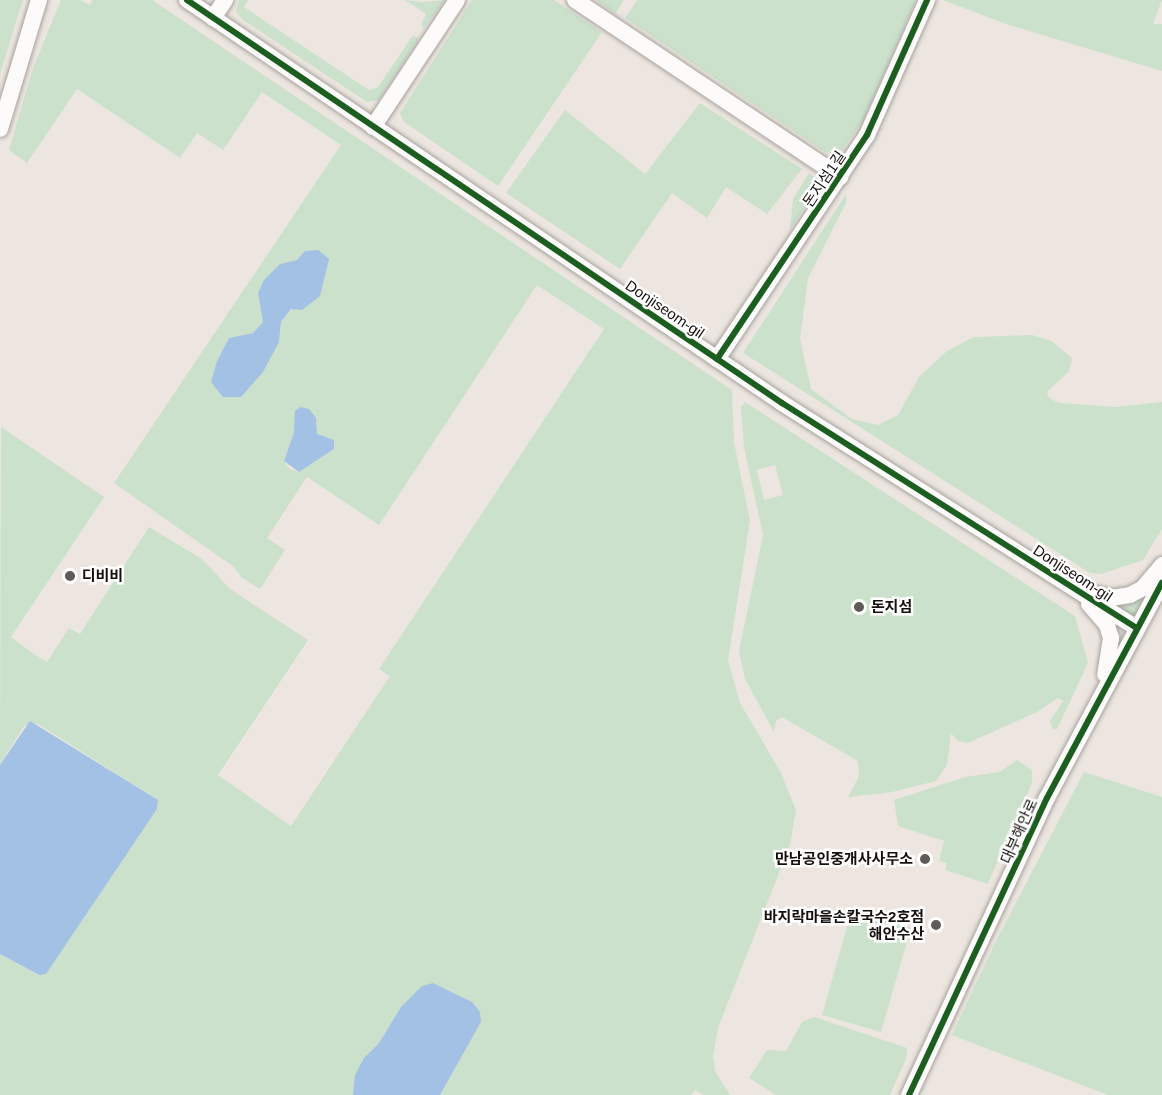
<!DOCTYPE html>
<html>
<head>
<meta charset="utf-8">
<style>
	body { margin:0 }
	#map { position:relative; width:1162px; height:1095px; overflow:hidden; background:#ede6e0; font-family:Arial,"Noto Sans KR",sans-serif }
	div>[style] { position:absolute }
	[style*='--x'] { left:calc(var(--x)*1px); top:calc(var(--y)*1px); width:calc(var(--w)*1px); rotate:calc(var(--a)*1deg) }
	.green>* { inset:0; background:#cbe1cb }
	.water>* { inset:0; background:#a2c1e4 }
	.roads { filter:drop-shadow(0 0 2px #a7a29e) drop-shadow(0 0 2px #a7a29e) }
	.minor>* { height:16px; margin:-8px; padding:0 8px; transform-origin:8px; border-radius:8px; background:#fcfbfa }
	.cycleway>* { height:6px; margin:-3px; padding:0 3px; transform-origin:3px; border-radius:3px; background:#1b5e20 }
	.dots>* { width:16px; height:16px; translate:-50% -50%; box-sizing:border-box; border:3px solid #fff; border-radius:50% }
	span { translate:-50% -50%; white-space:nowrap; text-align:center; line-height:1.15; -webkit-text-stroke:5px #fff; paint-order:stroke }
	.street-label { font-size:15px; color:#14100d }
	.poi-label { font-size:15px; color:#14100d; font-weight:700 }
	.left { translate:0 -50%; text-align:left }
	.right { translate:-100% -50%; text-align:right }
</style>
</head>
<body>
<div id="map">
	<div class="green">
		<i style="clip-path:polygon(0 0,23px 0,0 74px)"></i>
		<i style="clip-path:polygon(evenodd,61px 0,80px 0,90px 5px,92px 0,152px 0,732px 390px,734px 442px,750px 521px,728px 660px,740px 703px,780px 771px,796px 810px,790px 845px,718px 1028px,713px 1056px,715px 1071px,730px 1095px,704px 1095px,695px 1090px,691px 1095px,440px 1095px,481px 1022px,472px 1002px,433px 983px,401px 1007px,379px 1043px,364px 1058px,353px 1095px,0 1095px,0 954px,38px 975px,50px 967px,157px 809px,158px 800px,38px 724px,24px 726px,0 765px,1px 427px,104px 497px,11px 637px,34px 654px,47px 662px,69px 628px,80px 634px,149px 527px,202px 559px,230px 589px,308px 640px,218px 775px,291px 826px,390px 676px,379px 669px,604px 329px,537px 285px,379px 525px,307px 477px,267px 538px,285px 550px,260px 589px,242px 578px,234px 567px,114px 483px,341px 145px,262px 92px,223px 150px,197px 133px,180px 158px,77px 89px,27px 163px,9px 150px,33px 68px,61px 0,297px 260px,302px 310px,292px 308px,281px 323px,279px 342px,217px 361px,229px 338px,253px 333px,263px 322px,258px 292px,280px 264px,297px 260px,61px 0,316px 418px,317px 434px,334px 449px,299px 472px,290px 469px,284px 461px,294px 432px,316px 418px)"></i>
		<i style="clip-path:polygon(239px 0,248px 0,244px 7px,369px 90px,378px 87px,413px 35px,419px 39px,379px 100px,367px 102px,243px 20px,236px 12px)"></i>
		<i style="clip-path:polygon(405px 0,423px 2px,445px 0,424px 28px,421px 25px,426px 14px)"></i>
		<i style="clip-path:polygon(472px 0,554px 0,602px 32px,498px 186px,404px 122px,400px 113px)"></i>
		<i style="clip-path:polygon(596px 0,624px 0,615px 14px)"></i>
		<i style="clip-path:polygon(637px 0,915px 0,915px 2px,863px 121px,842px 150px,834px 154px,825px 152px,625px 18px)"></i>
		<i style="clip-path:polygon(943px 0,1162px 0,1153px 24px,1162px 24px,1162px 71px,1003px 23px)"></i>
		<i style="clip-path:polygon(700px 103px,802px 169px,767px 214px,726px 187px,707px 218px,672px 193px,620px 269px,506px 193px,565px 110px,645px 174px)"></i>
		<i style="clip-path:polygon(809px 173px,816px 178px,817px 188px,790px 230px,793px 199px)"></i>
		<i style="clip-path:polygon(846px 194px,846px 203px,808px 278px,800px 339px,811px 389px,852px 419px,878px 425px,898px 415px,919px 377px,947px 351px,974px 337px,1032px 335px,1051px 341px,1072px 358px,1069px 371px,1047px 392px,1049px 398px,1059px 403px,1117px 407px,1162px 402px,1162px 529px,1143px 560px,1101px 574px,1090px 573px,743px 353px)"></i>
		<i style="clip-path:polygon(evenodd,745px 402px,1075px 616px,1088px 663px,1057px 729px,1053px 729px,1050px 721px,1063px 701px,1058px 698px,1037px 712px,968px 743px,958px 741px,951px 733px,947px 765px,936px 781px,892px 792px,848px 797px,859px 776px,858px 761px,782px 717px,776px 721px,774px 732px,745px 679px,739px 651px,763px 535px,744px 447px,741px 407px,745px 402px,775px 465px,783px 495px,764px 500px,757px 470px,775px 465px)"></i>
		<i style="clip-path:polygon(1151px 587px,1134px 617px,1111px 604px,1133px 603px)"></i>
		<i style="clip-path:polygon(1017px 760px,1032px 770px,1032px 783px,988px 884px,945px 870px,947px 863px,939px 861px,944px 841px,898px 826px,894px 800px,965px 777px,1000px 772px)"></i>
		<i style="clip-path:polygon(1084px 772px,1162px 797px,1162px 1095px,1108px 1095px,952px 1035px,996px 941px)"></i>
		<i style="clip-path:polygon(853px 906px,901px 920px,900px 925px,911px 928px,881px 1032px,822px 1015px)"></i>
		<i style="clip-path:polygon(814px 1017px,907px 1048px,906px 1059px,890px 1095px,776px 1095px,749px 1078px,767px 1050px,786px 1051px,802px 1022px)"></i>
	</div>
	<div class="water">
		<i style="clip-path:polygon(318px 250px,329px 259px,320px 296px,302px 310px,291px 309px,281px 322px,279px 342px,263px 372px,241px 397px,223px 397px,211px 382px,217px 361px,229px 338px,253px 333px,263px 322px,258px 293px,264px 280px,280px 264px,297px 260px,305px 251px)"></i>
		<i style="clip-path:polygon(300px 407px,309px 409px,316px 418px,317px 434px,334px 440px,334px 449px,299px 472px,284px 461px,294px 432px,295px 411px)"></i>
		<i style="clip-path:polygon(30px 721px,158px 800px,157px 809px,46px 974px,39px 975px,0 954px,0 765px)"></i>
		<i style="clip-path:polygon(433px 983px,472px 1002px,480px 1012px,481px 1022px,440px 1095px,353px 1095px,355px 1075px,364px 1058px,379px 1043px,401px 1007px,422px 986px)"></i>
	</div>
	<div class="roads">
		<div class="minor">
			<i style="--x:187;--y:0;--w:719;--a:34.11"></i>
			<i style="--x:782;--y:403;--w:420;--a:32.4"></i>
			<i style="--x:575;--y:0;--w:319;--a:33.7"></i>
			<i style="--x:213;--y:18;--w:22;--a:-56"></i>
			<i style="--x:373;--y:127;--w:152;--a:-56.5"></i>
			<i style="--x:0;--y:129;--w:135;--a:-73.2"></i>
			<i style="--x:717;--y:359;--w:270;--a:-56.2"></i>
			<i style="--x:867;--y:135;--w:148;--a:-66"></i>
			<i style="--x:1090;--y:593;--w:22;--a:13"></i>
			<i style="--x:1111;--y:598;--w:19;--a:-9"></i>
			<i style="--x:1130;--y:595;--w:15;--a:-28"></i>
			<i style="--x:1143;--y:588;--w:30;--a:-50"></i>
			<i style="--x:1089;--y:604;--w:28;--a:49"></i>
			<i style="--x:1107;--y:625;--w:14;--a:73"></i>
			<i style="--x:1111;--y:638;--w:37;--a:99"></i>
			<i style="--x:909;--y:1095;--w:327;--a:-65.1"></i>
			<i style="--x:1047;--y:798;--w:244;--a:-61.9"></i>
		</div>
	</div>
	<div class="cycleway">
		<i style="--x:187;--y:0;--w:719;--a:34.11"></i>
		<i style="--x:782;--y:403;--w:420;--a:32.4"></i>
		<i style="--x:717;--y:359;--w:270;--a:-56.2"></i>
		<i style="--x:867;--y:135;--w:148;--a:-66"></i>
		<i style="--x:909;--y:1095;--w:327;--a:-65.1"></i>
		<i style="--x:1047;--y:798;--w:244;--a:-61.9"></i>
	</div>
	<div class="dots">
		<i style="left:70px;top:576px;background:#605b57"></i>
		<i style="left:859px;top:607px;background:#605b57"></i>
		<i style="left:925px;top:859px;background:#605b57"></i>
		<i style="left:936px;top:925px;background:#605b57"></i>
	</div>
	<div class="street-label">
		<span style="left:824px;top:179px;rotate:-56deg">돈지섬1길</span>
		<span style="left:665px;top:309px;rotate:34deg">Donjiseom-gil</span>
		<span style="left:1073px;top:573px;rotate:33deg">Donjiseom-gil</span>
		<span style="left:1019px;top:831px;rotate:-66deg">대부해안로</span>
	</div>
	<div class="poi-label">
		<span class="left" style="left:82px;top:576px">디비비</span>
		<span class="left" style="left:871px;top:607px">돈지섬</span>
		<span class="right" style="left:913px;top:859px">만남공인중개사사무소</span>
		<span class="right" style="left:924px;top:925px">바지락마을손칼국수2호점<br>해안수산</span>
	</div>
</div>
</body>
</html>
